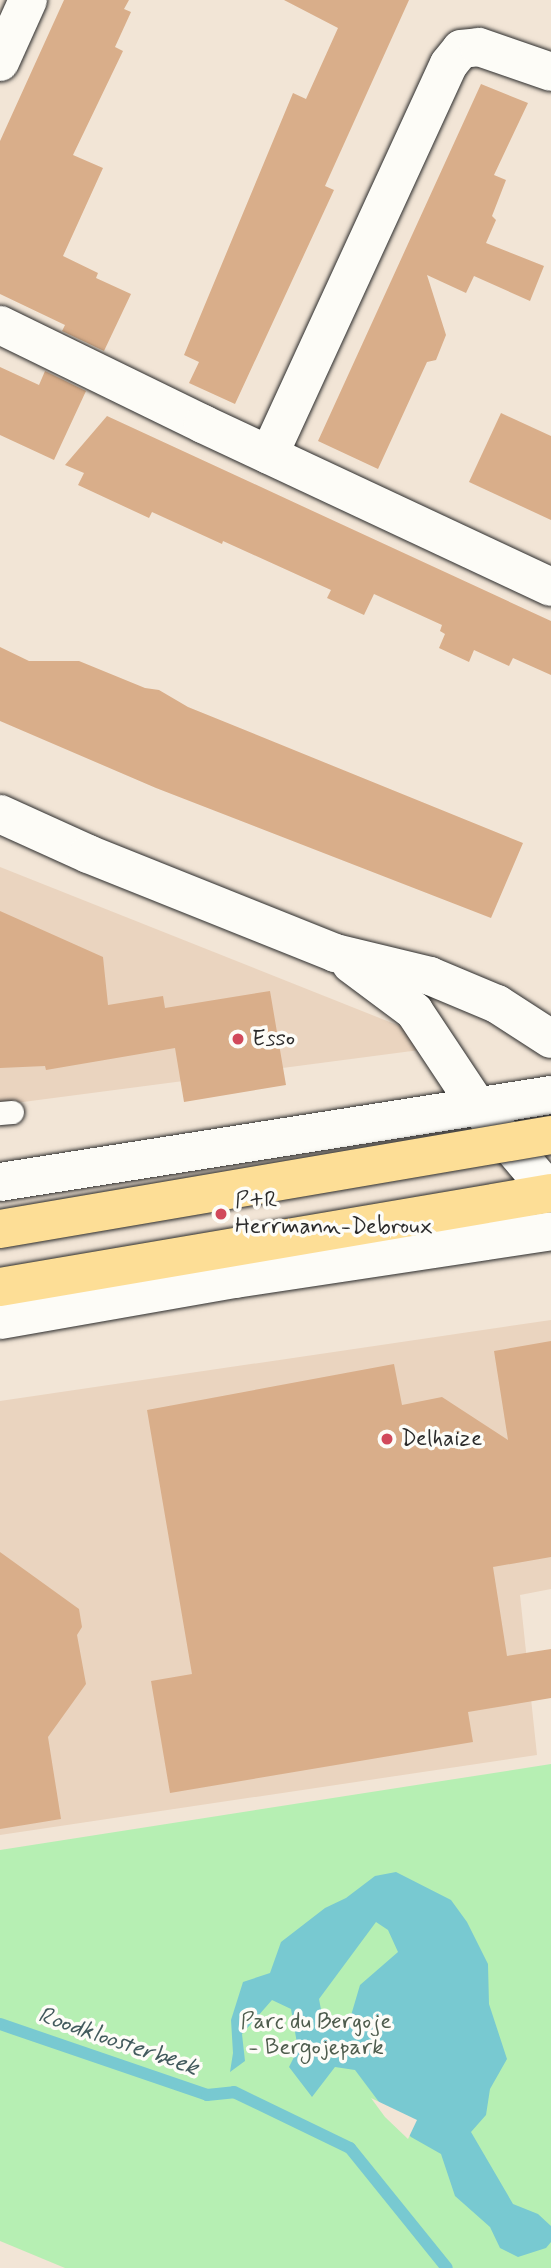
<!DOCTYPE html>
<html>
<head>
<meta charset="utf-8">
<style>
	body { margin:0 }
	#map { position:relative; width:551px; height:2268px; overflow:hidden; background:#f2e5d6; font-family:Mynerve,sans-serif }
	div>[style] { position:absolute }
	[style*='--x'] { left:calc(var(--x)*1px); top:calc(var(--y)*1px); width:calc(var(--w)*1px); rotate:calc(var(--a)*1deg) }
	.built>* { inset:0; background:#ead4bf }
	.green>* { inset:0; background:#b6efb3 }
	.water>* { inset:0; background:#78c9d1 }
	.pier>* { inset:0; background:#f2e5d6 }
	.stream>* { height:12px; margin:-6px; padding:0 6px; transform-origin:6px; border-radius:6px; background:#78c9d1 }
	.building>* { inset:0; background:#d9ae8a }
	.roads { filter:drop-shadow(0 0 2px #2b2b2b) drop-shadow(0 0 2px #2b2b2b) }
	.lane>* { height:23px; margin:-11.5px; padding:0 11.5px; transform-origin:11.5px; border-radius:11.5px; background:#fdfcf7 }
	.street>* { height:38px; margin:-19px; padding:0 19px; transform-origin:19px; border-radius:19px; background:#fdfcf7 }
	.secondary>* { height:38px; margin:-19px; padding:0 19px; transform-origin:19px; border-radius:19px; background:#fdfcf7 }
	.highway>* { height:38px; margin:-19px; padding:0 19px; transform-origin:19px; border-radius:19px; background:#fdde96 }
	.bridges { filter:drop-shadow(0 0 2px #2b2b2b) drop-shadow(0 0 2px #2b2b2b) }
	.highway-bridge>* { height:38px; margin:-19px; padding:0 19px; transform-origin:19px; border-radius:19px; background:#fdde96 }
	.dots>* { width:19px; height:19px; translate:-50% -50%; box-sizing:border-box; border:4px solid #fdfcf7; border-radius:50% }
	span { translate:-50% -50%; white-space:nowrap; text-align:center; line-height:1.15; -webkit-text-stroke:7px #fdfcf7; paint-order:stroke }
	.poi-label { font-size:23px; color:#2b2b2b }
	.left { translate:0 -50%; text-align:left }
	.park-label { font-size:23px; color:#4e5c4d }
	.water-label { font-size:24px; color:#425a5d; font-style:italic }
</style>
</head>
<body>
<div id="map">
	<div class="built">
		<i style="clip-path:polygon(0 867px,450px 1046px,0 1105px)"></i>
		<i style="clip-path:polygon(551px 1320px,551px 1589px,520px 1595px,537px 1755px,0 1835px,0 1401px)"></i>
	</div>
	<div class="green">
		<i style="clip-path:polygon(551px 1764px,551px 2268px,65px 2268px,0 2241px,0 1850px)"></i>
	</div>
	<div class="water">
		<i style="clip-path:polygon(evenodd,396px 1872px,451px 1900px,467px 1922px,488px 1964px,489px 2004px,507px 2059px,490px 2089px,486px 2115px,471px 2132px,513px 2204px,538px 2214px,551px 2226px,551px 2242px,546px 2248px,518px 2257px,500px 2248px,490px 2227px,455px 2196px,441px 2154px,411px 2137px,388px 2114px,355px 2070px,335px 2067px,312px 2097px,289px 2067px,298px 2049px,291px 2009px,272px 2000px,242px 2034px,245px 2061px,230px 2072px,233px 2053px,231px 2020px,243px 1982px,270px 1973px,281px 1942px,325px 1908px,346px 1898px,375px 1876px,396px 1872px,376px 1922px,388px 1930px,398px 1952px,360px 1985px,347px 2029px,334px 2028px,323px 2020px,319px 1999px,376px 1922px)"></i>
	</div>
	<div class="pier">
		<i style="clip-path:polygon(371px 2098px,417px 2120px,408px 2139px,385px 2117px)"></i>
	</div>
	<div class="stream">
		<i style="--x:0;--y:2024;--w:219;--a:18.9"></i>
		<i style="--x:207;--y:2095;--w:27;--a:-6"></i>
		<i style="--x:234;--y:2092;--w:129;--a:25.8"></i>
		<i style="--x:350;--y:2148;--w:154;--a:51.1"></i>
	</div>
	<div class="building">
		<i style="clip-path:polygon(64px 0,129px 0,124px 9px,131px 12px,115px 47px,123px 51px,73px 155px,103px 168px,63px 256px,98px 273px,96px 278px,131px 294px,104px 351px,62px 331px,65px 325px,0 294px,0 141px)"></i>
		<i style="clip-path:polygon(284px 0,409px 0,325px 186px,334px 190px,235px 404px,189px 383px,199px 362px,184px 355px,293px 93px,306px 99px,338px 28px)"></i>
		<i style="clip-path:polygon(481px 84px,528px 103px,494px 175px,506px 180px,492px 216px,496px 220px,486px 243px,544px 266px,530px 301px,474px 276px,466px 293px,427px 275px,446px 335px,436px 360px,427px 362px,378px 469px,318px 441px)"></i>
		<i style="clip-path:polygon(0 367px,39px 385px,45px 371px,86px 391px,54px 460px,0 435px)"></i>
		<i style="clip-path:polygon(501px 413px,551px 436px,551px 520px,469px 482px)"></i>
		<i style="clip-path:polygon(107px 416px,551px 621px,551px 675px,513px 658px,509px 666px,474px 650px,469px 662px,439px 648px,445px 634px,440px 631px,442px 625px,374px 594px,364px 615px,327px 598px,331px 590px,223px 541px,222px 544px,152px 512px,149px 518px,78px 485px,84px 473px,65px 465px)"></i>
		<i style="clip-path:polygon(0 647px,29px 661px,79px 661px,145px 688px,159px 690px,188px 707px,523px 843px,491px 918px,156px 788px,0 721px)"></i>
		<i style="clip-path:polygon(0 911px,103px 957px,108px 1005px,163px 996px,165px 1008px,270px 991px,286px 1085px,184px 1102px,175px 1048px,46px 1070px,45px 1066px,0 1068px)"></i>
		<i style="clip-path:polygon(551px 1341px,551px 1557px,493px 1567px,507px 1656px,551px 1649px,551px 1698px,468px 1712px,473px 1742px,170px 1793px,151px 1681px,192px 1674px,147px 1410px,394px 1364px,402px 1405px,442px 1397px,508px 1440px,494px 1351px)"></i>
		<i style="clip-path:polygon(0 1552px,79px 1609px,82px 1627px,77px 1635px,86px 1684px,48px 1737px,61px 1819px,0 1829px)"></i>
	</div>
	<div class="roads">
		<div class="lane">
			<i style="--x:0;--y:1113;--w:12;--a:-5"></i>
		</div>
		<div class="street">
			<i style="--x:0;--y:62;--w:68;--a:-65.7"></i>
			<i style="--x:0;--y:325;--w:226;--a:26"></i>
			<i style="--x:203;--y:424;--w:384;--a:25.1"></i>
			<i style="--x:269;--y:455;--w:430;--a:-65.3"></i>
			<i style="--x:449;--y:64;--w:19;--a:-51"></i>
			<i style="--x:461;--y:49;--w:18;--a:-6"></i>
			<i style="--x:479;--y:47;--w:76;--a:19.1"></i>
			<i style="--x:0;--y:814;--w:97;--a:24.4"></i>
			<i style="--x:88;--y:854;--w:266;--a:21.8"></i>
			<i style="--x:335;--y:953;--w:98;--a:13.6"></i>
			<i style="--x:430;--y:976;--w:73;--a:22.7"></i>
			<i style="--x:497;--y:1004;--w:64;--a:32.9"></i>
			<i style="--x:351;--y:964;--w:79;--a:36.7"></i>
			<i style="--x:414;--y:1011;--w:114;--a:56.4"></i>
		</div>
		<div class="secondary">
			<i style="--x:488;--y:1119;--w:97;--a:49.6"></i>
			<i style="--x:0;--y:1182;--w:558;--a:-8.97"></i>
			<i style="--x:0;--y:1320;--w:239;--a:-9.9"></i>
			<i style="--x:235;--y:1279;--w:320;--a:-8.6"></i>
		</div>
		<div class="highway">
			<i style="--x:0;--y:1287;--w:559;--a:-9.68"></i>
		</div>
	</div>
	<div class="bridges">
		<div class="highway-bridge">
			<i style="--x:0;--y:1229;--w:559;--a:-9.68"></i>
		</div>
	</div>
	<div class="dots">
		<i style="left:238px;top:1039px;background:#d1495b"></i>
		<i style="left:221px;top:1214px;background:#d1495b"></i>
		<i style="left:387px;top:1439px;background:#d1495b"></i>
	</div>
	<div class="poi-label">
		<span class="left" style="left:252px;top:1039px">Esso</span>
		<span class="left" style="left:235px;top:1214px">P+R<br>Herrmann-Debroux</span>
		<span class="left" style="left:401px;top:1439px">Delhaize</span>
	</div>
	<div class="park-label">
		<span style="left:316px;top:2035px">Parc du Bergoje<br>- Bergojepark</span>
	</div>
	<div class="water-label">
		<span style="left:118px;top:2042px;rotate:19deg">Roodkloosterbeek</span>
	</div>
</div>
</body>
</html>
